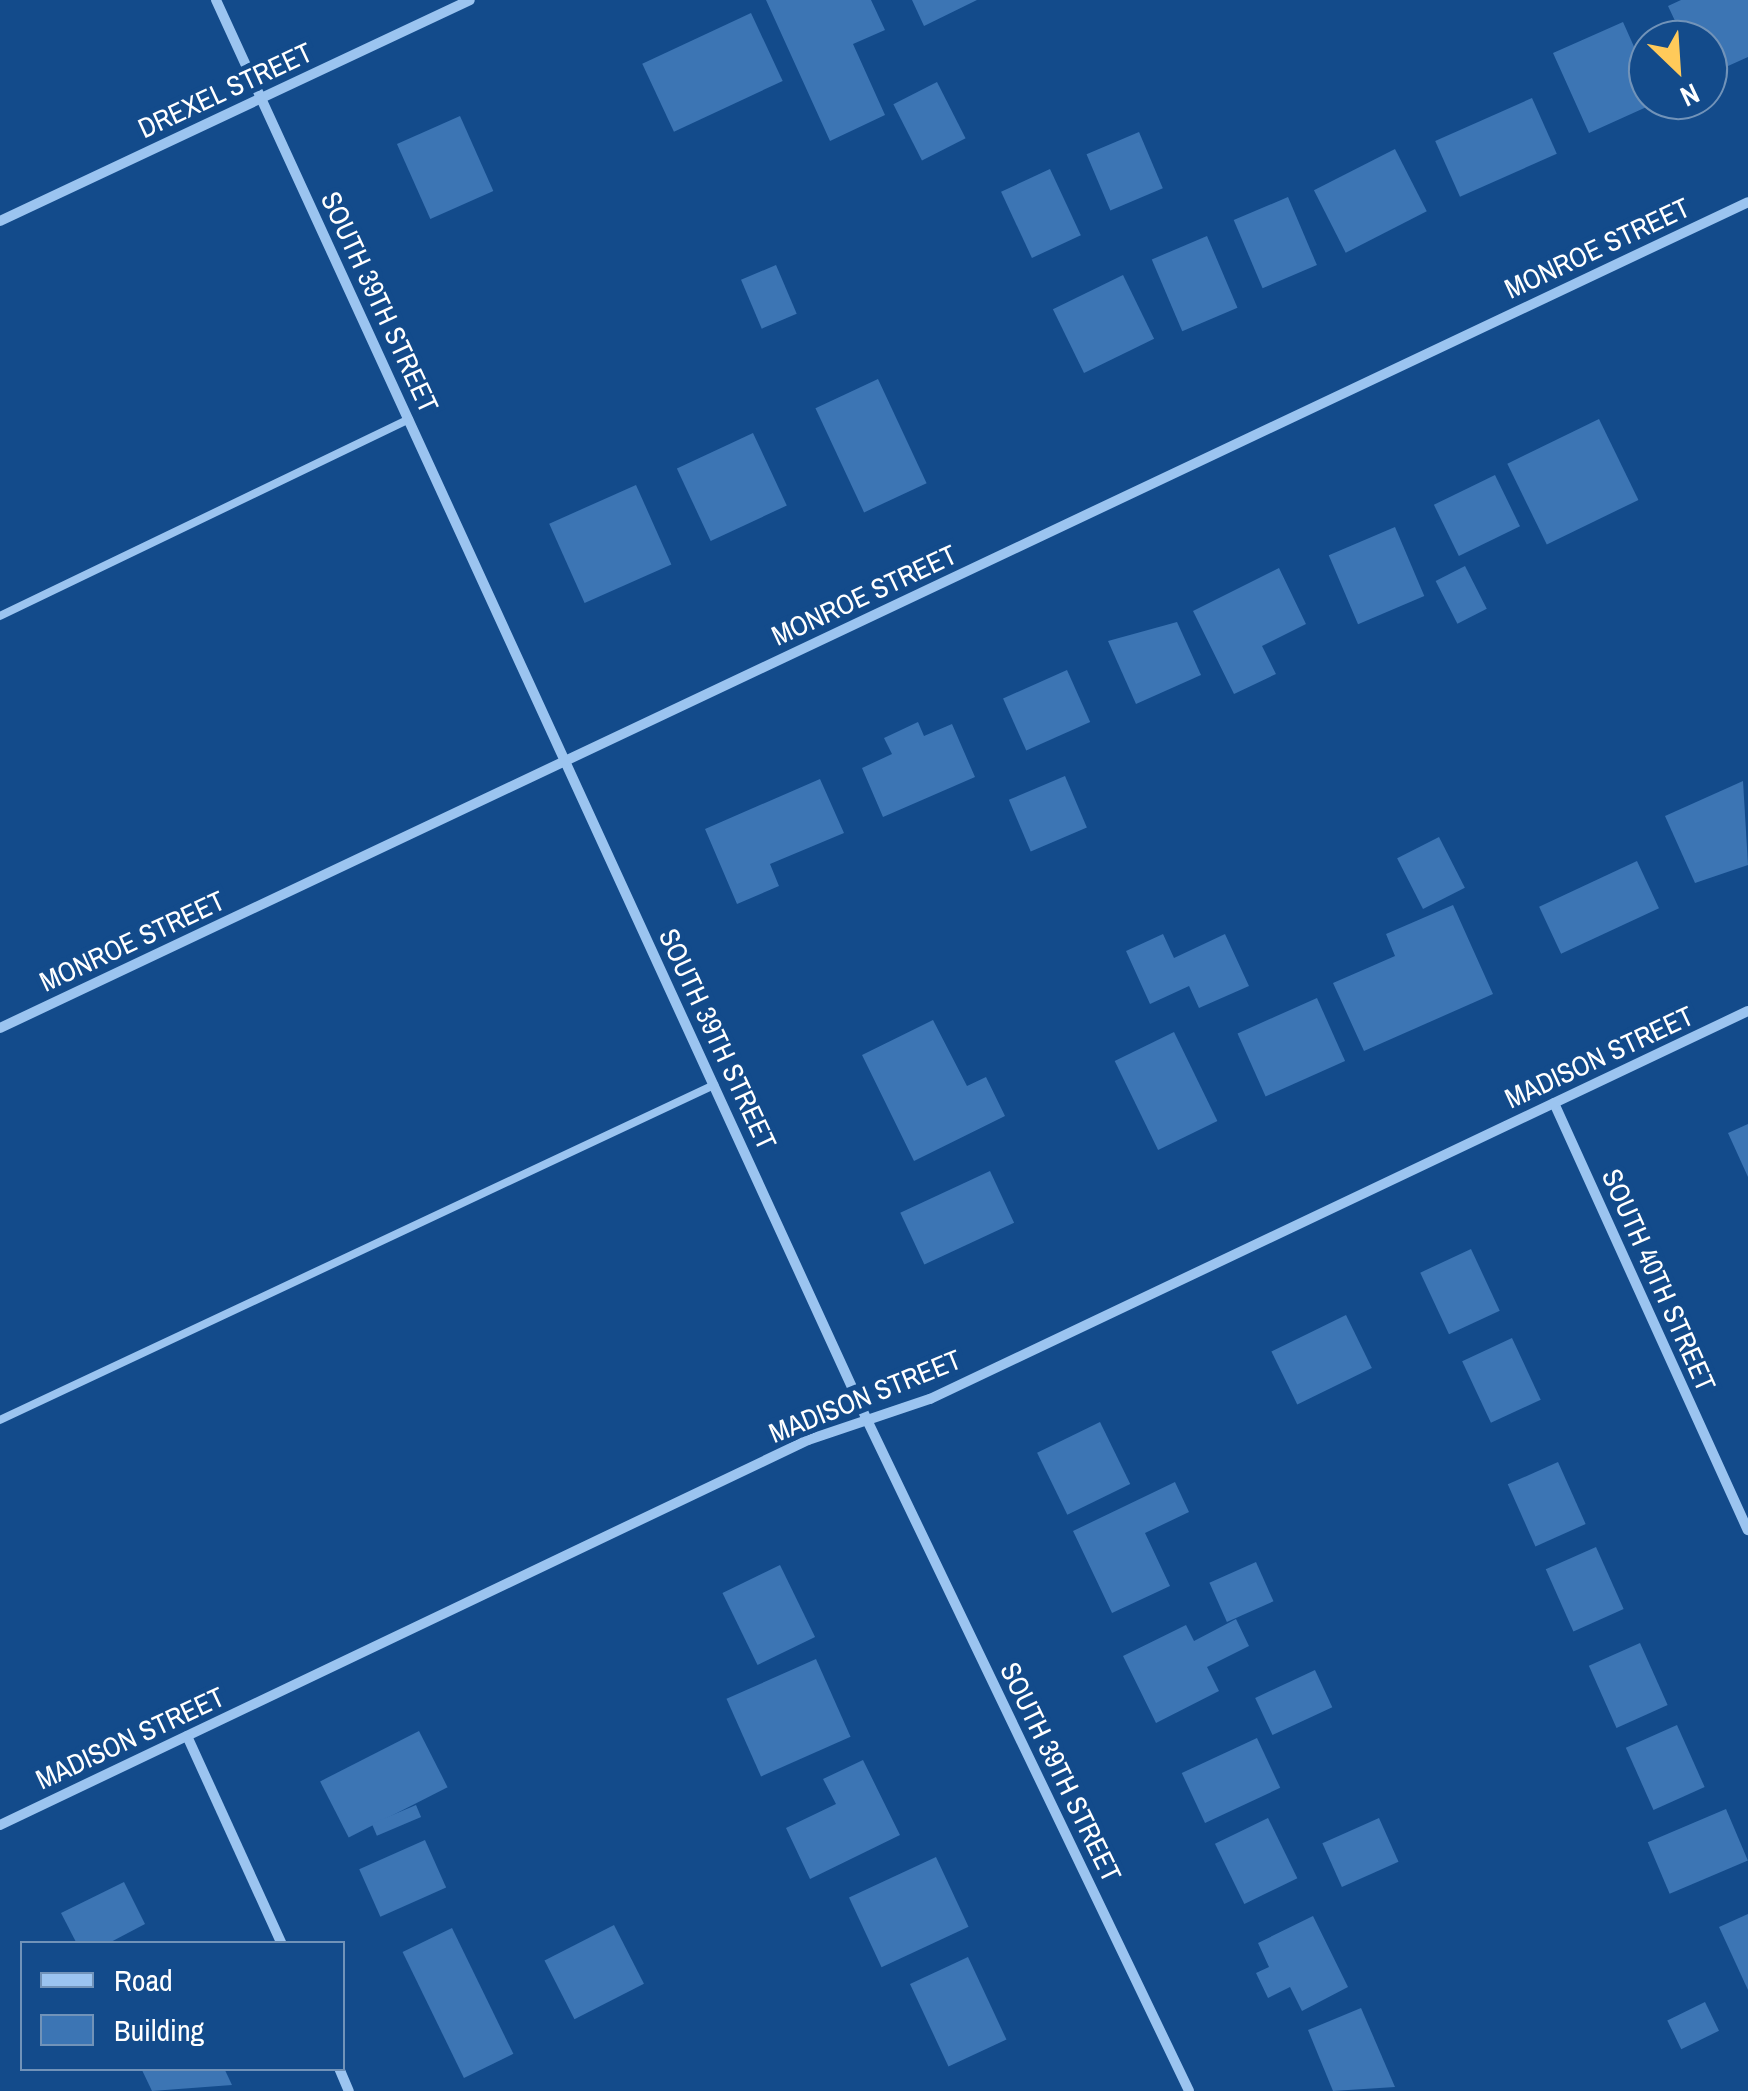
<!DOCTYPE html>
<html>
<head>
<meta charset="utf-8">
<style>
	body { margin:0 }
	#map { position:relative; width:1748px; height:2091px; overflow:hidden; background:#134b8b; font-family:"Archivo Narrow",sans-serif }
	div>[style] { position:absolute }
	[style*='--x'] { left:calc(var(--x)*1px); top:calc(var(--y)*1px); width:calc(var(--w)*1px); rotate:calc(var(--a)*1deg) }
	.building>* { inset:0; background:#3c75b4; transform-origin:0 0 }
	.lane>* { height:8px; margin:-4px; padding:0 4px; transform-origin:4px; border-radius:4px; background:#9bc4f0 }
	.street>* { height:10px; margin:-5px; padding:0 5px; transform-origin:5px; border-radius:5px; background:#9bc4f0 }
	span { translate:-50% -50%; white-space:nowrap; text-align:center; line-height:1.15; -webkit-text-stroke:10px #134b8b; paint-order:stroke }
	.street-label { font-size:28px; color:#fff }
	.legend { position:absolute; left:20px; top:1941px; width:325px; height:130px; box-sizing:border-box; background:#134b8b; border:2px solid #7193b9; margin:0; padding:12px 18px; list-style:none; font-size:30px; color:#fff }
	.legend li { display:flex; align-items:center; gap:20px; height:50px }
	.legend b { width:50px; border:2px solid #7193b9 }
	.north { position:absolute; left:1628px; top:20px; width:100px; height:100px; box-sizing:border-box; background:#134b8b; border:2px solid #7193b9; border-radius:50%; rotate:155deg; font-size:28px; font-weight:700; line-height:40px; text-align:center; color:#fff }
	.north::after { content:''; display:block; margin:auto; width:35px; height:45px; background:#ffca5a; clip-path:polygon(50% 0,100% 100%,50% 72%,0 100%) }
</style>
</head>
<body>
<div id="map">
	<div class="building">
		<i style="clip-path:polygon(766px 0,871px 0,885px 30px,853px 44px,885px 115px,830px 141px)"></i>
		<i style="clip-path:polygon(912px 0,977px 0,924px 26px)"></i>
		<i style="clip-path:polygon(1681px 0,1748px 0,1748px 57px,1708px 75px,1708px 40px,1684px 40px,1668px 6px)"></i>
		<i style="left:751px;top:13px;width:75px;height:120px;rotate:65deg"></i>
		<i style="clip-path:polygon(1623px 22px,1648px 78px,1648px 100px,1662px 100px,1589px 133px,1553px 53px)"></i>
		<i style="left:937px;top:82px;width:63px;height:49px;rotate:63deg"></i>
		<i style="left:1532px;top:98px;width:61px;height:106px;rotate:66deg"></i>
		<i style="left:460px;top:116px;width:82px;height:69px;rotate:66deg"></i>
		<i style="left:1139px;top:132px;width:61px;height:57px;rotate:67deg"></i>
		<i style="left:1395px;top:149px;width:70px;height:91px;rotate:63deg"></i>
		<i style="left:1050px;top:169px;width:73px;height:54px;rotate:65deg"></i>
		<i style="left:1288px;top:197px;width:74px;height:59px;rotate:67deg"></i>
		<i style="left:1207px;top:236px;width:78px;height:60px;rotate:67deg"></i>
		<i style="left:776px;top:265px;width:53px;height:38px;rotate:67deg"></i>
		<i style="left:1123px;top:275px;width:71px;height:78px;rotate:64deg"></i>
		<i style="left:878px;top:379px;width:115px;height:69px;rotate:65deg"></i>
		<i style="left:1599px;top:419px;width:90px;height:102px;rotate:64deg"></i>
		<i style="left:753px;top:433px;width:80px;height:84px;rotate:65deg"></i>
		<i style="left:1495px;top:475px;width:57px;height:68px;rotate:64deg"></i>
		<i style="left:636px;top:485px;width:87px;height:95px;rotate:66deg"></i>
		<i style="left:1395px;top:527px;width:75px;height:72px;rotate:67deg"></i>
		<i style="left:1465px;top:566px;width:48px;height:33px;rotate:63deg"></i>
		<i style="clip-path:polygon(1279px 568px,1306px 624px,1262px 646px,1276px 674px,1234px 694px,1193px 611px)"></i>
		<i style="clip-path:polygon(1177px 622px,1201px 675px,1136px 704px,1108px 641px)"></i>
		<i style="left:1067px;top:670px;width:57px;height:70px;rotate:66deg"></i>
		<i style="clip-path:polygon(918px 722px,924px 736px,952px 724px,975px 777px,883px 817px,862px 768px,892px 754px,884px 738px)"></i>
		<i style="left:1065px;top:776px;width:56px;height:61px;rotate:67deg"></i>
		<i style="clip-path:polygon(820px 779px,844px 833px,770px 864px,779px 886px,737px 904px,705px 829px)"></i>
		<i style="clip-path:polygon(1743px 781px,1748px 865px,1695px 883px,1665px 816px)"></i>
		<i style="left:1439px;top:837px;width:57px;height:47px;rotate:63deg"></i>
		<i style="left:1637px;top:861px;width:52px;height:108px;rotate:65deg"></i>
		<i style="clip-path:polygon(1453px 905px,1493px 994px,1364px 1051px,1333px 983px,1395px 956px,1386px 934px)"></i>
		<i style="clip-path:polygon(1163px 934px,1174px 958px,1225px 934px,1249px 986px,1199px 1008px,1189px 986px,1150px 1004px,1126px 951px)"></i>
		<i style="left:1317px;top:998px;width:69px;height:87px;rotate:66deg"></i>
		<i style="clip-path:polygon(933px 1020px,967px 1086px,986px 1077px,1005px 1116px,914px 1161px,862px 1055px)"></i>
		<i style="left:1174px;top:1032px;width:99px;height:66px;rotate:64deg"></i>
		<i style="clip-path:polygon(1748px 1124px,1748px 1177px,1728px 1133px)"></i>
		<i style="left:990px;top:1171px;width:57px;height:99px;rotate:65deg"></i>
		<i style="left:1471px;top:1249px;width:68px;height:56px;rotate:65deg"></i>
		<i style="left:1346px;top:1315px;width:59px;height:83px;rotate:64deg"></i>
		<i style="left:1512px;top:1338px;width:68px;height:55px;rotate:65deg"></i>
		<i style="left:1100px;top:1422px;width:69px;height:70px;rotate:64deg"></i>
		<i style="left:1558px;top:1462px;width:68px;height:55px;rotate:66deg"></i>
		<i style="clip-path:polygon(1175px 1482px,1189px 1512px,1145px 1533px,1170px 1586px,1112px 1613px,1073px 1531px)"></i>
		<i style="left:1596px;top:1547px;width:68px;height:55px;rotate:66deg"></i>
		<i style="left:1256px;top:1562px;width:43px;height:51px;rotate:66deg"></i>
		<i style="left:780px;top:1565px;width:80px;height:64px;rotate:64deg"></i>
		<i style="clip-path:polygon(1236px 1619px,1249px 1646px,1207px 1667px,1219px 1691px,1156px 1723px,1123px 1656px,1186px 1625px,1194px 1641px)"></i>
		<i style="left:1640px;top:1643px;width:68px;height:56px;rotate:66deg"></i>
		<i style="left:816px;top:1659px;width:85px;height:98px;rotate:66deg"></i>
		<i style="left:1315px;top:1670px;width:41px;height:66px;rotate:65deg"></i>
		<i style="left:1677px;top:1725px;width:68px;height:56px;rotate:66deg"></i>
		<i style="left:419px;top:1731px;width:63px;height:111px;rotate:63deg"></i>
		<i style="left:1257px;top:1738px;width:55px;height:83px;rotate:65deg"></i>
		<i style="clip-path:polygon(863px 1760px,900px 1835px,810px 1879px,786px 1828px,836px 1804px,823px 1779px)"></i>
		<i style="left:416px;top:1805px;width:13px;height:48px;rotate:67deg"></i>
		<i style="left:1726px;top:1809px;width:56px;height:85px;rotate:67deg"></i>
		<i style="left:1268px;top:1818px;width:67px;height:59px;rotate:64deg"></i>
		<i style="left:1379px;top:1818px;width:48px;height:62px;rotate:66deg"></i>
		<i style="left:425px;top:1840px;width:52px;height:72px;rotate:66deg"></i>
		<i style="left:936px;top:1857px;width:77px;height:96px;rotate:65deg"></i>
		<i style="clip-path:polygon(124px 1882px,145px 1924px,107px 1944px,77px 1944px,61px 1913px)"></i>
		<i style="clip-path:polygon(1748px 1914px,1748px 1990px,1719px 1927px)"></i>
		<i style="clip-path:polygon(1313px 1916px,1348px 1987px,1302px 2011px,1290px 1987px,1268px 1998px,1256px 1973px,1269px 1967px,1258px 1943px)"></i>
		<i style="left:614px;top:1925px;width:66px;height:78px;rotate:63deg"></i>
		<i style="left:452px;top:1928px;width:140px;height:55px;rotate:64deg"></i>
		<i style="left:968px;top:1957px;width:91px;height:64px;rotate:65deg"></i>
		<i style="left:1705px;top:2002px;width:32px;height:42px;rotate:64deg"></i>
		<i style="clip-path:polygon(1361px 2008px,1395px 2087px,1333px 2091px,1308px 2030px)"></i>
		<i style="clip-path:polygon(141px 2068px,224px 2068px,232px 2085px,152px 2091px)"></i>
	</div>
	<div class="lane">
		<i style="--x:0;--y:616;--w:454;--a:-25.7"></i>
		<i style="--x:0;--y:1420;--w:789;--a:-25.14"></i>
	</div>
	<div class="street">
		<i style="--x:216;--y:0;--w:1562;--a:65.37"></i>
		<i style="--x:867;--y:1420;--w:744;--a:64.36"></i>
		<i style="--x:0;--y:221;--w:519;--a:-25.18"></i>
		<i style="--x:0;--y:1028;--w:1933;--a:-25.29"></i>
		<i style="--x:1554;--y:1103;--w:469;--a:65.6"></i>
		<i style="--x:187;--y:1736;--w:229;--a:65.5"></i>
		<i style="--x:0;--y:1825;--w:895;--a:-25.48"></i>
		<i style="--x:808;--y:1440;--w:129;--a:-18.6"></i>
		<i style="--x:930;--y:1399;--w:905;--a:-25.38"></i>
		<i style="--x:339;--y:2068;--w:25;--a:67"></i>
	</div>
	<div class="street-label">
		<span style="left:225px;top:90px;rotate:-25deg">DREXEL STREET</span>
		<span style="left:1597px;top:248px;rotate:-25deg">MONROE STREET</span>
		<span style="left:380px;top:302px;rotate:65deg">SOUTH 39TH STREET</span>
		<span style="left:864px;top:595px;rotate:-25deg">MONROE STREET</span>
		<span style="left:132px;top:941px;rotate:-25deg">MONROE STREET</span>
		<span style="left:718px;top:1039px;rotate:65deg">SOUTH 39TH STREET</span>
		<span style="left:1599px;top:1057px;rotate:-25deg">MADISON STREET</span>
		<span style="left:1659px;top:1280px;rotate:66deg">SOUTH 40TH STREET</span>
		<span style="left:865px;top:1396px;rotate:-22deg">MADISON STREET</span>
		<span style="left:130px;top:1738px;rotate:-25deg">MADISON STREET</span>
		<span style="left:1061px;top:1772px;rotate:64deg">SOUTH 39TH STREET</span>
	</div>
	<ul class="legend">
	<li><b style="height:12px;background:#9bc4f0"></b>Road</li>
	<li><b style="height:28px;background:#3c75b4"></b>Building</li>
	</ul>
	<div class="north">N</div>
</div>
</body>
</html>
